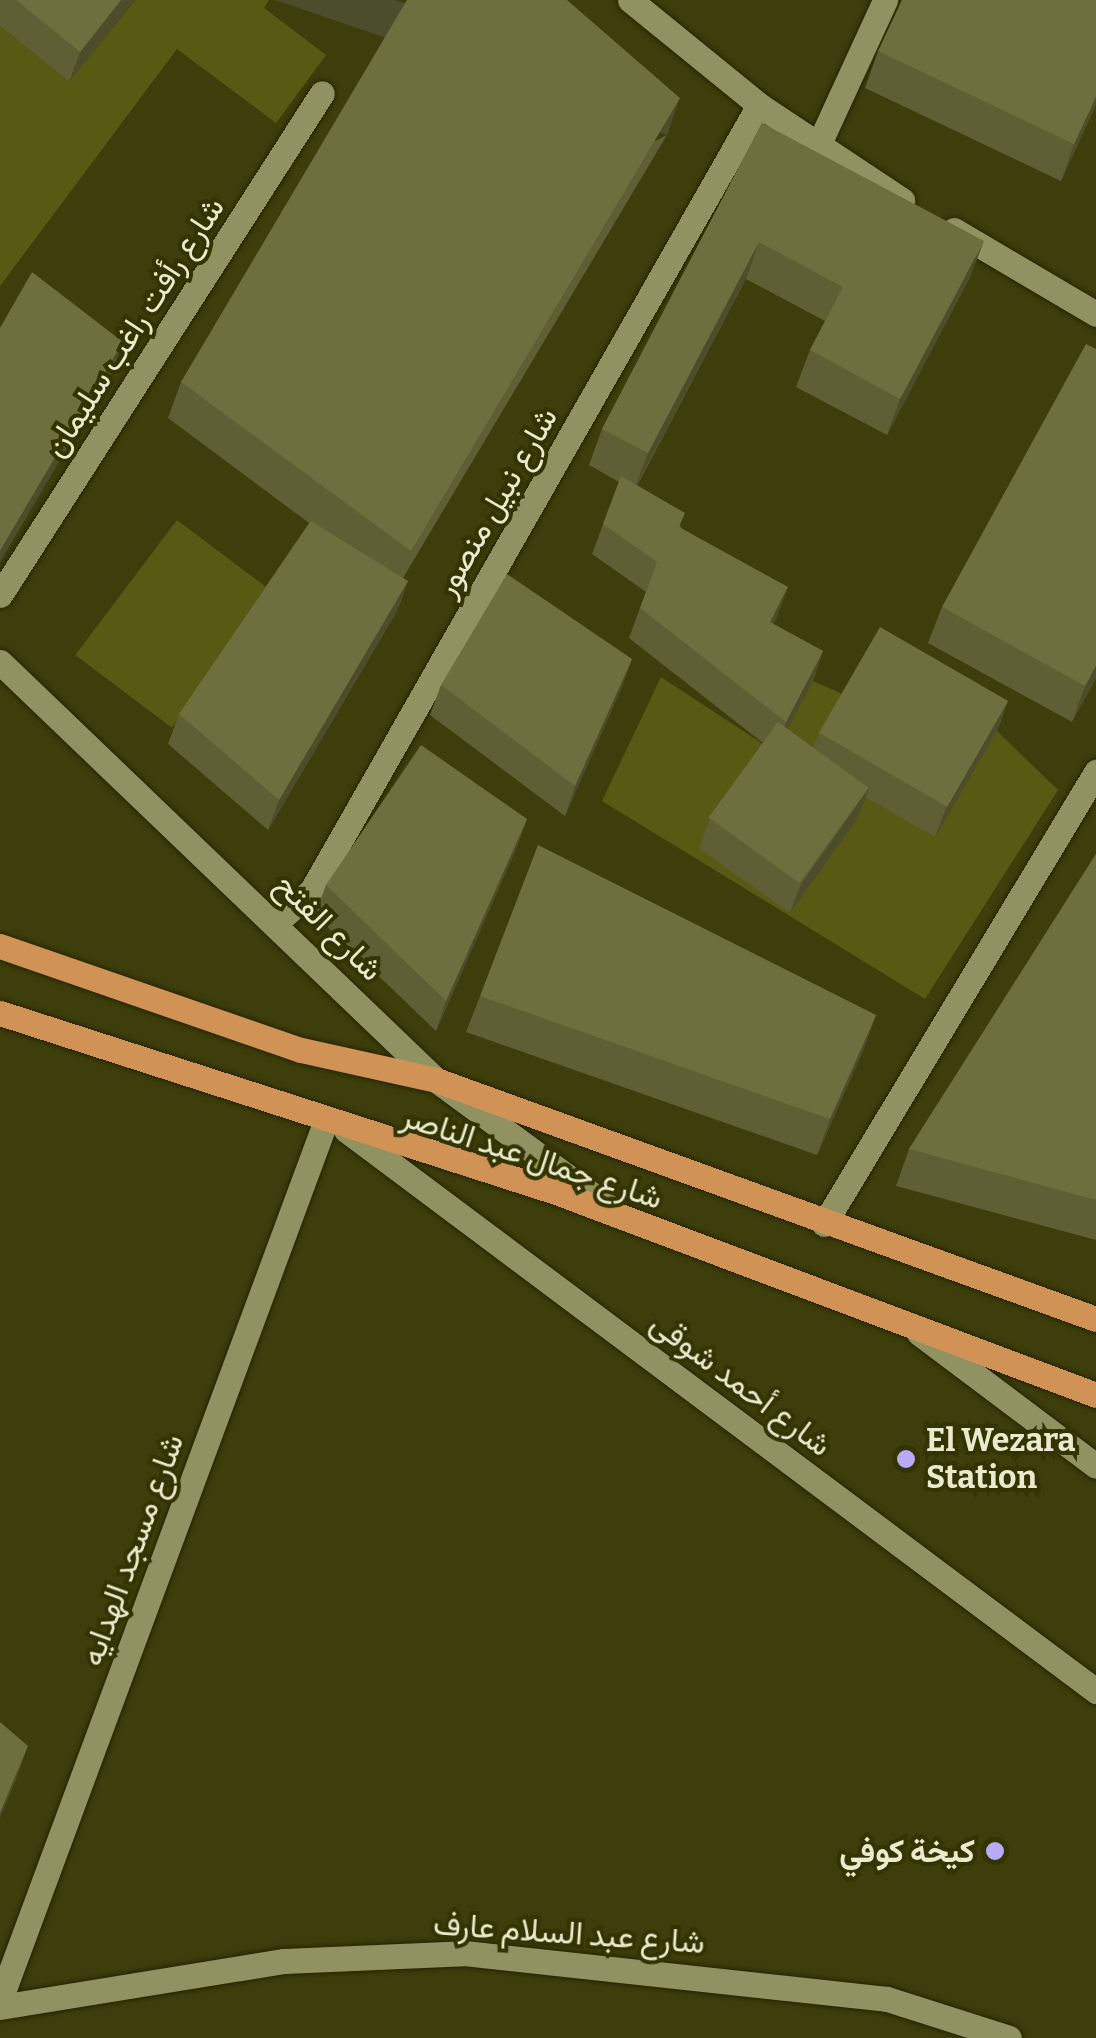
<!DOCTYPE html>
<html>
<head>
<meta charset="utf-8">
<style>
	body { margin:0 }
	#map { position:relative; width:1096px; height:2038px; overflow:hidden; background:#3d3e0b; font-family:Bitter,Vazirmatn,serif }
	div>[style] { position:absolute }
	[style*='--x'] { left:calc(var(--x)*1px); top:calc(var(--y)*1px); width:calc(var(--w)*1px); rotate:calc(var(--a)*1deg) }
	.green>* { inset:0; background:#585913; transform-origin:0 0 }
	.roads { filter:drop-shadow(0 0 2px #242400) drop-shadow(0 0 2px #242400) }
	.minor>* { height:25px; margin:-12.5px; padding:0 12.5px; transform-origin:12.5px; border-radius:12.5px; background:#909361 }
	.tertiary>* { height:25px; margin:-12.5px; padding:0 12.5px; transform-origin:12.5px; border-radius:12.5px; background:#909361 }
	.secondary>* { height:25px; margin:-12.5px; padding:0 12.5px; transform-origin:12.5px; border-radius:12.5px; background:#909361 }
	.primary>* { height:25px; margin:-12.5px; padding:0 12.5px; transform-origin:12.5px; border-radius:12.5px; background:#d19255 }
	.wall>* { inset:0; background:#5e5f35 }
	.shaded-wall>* { inset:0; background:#4c4e2b; transform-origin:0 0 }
	.building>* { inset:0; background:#6d6f3e; transform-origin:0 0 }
	.dots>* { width:28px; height:28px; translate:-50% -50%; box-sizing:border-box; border:5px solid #333400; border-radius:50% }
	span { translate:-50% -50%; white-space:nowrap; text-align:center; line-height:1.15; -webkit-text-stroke:8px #333400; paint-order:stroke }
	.street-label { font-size:32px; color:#e9ebd1 }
	.poi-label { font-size:32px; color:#e9ebd1; font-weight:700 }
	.left { translate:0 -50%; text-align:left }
	.right { translate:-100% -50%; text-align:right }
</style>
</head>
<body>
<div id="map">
	<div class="green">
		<i style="clip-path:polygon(135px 0,269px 0,264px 8px,326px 55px,276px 123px,177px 49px,0 286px,0 26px,69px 82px)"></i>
		<i style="left:177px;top:520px;width:121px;height:169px;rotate:37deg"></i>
		<i style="clip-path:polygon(661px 677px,775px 752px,813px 681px,847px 696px,935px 837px,997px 731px,1058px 790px,925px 999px,602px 801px)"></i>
	</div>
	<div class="roads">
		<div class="minor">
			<i style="--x:818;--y:146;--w:161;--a:-65.3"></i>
			<i style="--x:0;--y:595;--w:596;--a:-57.32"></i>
			<i style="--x:278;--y:921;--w:46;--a:-42.4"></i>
			<i style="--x:312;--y:890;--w:903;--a:-60.34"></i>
			<i style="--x:824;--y:1224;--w:528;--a:-58.96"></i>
			<i style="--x:0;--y:2000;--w:935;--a:-69.67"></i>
		</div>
		<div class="tertiary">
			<i style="--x:0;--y:662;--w:604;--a:43.79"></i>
			<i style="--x:436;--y:1080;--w:216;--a:36.3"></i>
			<i style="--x:346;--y:1130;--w:937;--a:36.8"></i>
			<i style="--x:919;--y:1333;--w:221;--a:36.9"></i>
			<i style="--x:0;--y:2007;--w:288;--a:-9.2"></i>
			<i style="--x:284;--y:1961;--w:180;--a:-2.5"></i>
			<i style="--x:464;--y:1953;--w:425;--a:6.2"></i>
			<i style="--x:887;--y:1999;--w:128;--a:17.7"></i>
		</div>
		<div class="secondary">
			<i style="--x:630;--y:0;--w:166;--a:39.1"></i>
			<i style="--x:759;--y:105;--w:172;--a:33.6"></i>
			<i style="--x:954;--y:230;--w:165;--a:30.6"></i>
		</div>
		<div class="primary">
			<i style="--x:0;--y:946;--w:318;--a:19.1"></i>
			<i style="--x:301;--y:1050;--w:138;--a:12.5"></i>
			<i style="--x:436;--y:1080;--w:702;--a:19.91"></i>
			<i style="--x:0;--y:1013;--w:584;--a:17.85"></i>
			<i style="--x:556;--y:1192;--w:577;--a:20.6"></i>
		</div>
	</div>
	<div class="wall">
		<i style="clip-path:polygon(0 0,134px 0,69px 82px,0 26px)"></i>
		<i style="clip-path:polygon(878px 51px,1096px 105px,1061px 181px,865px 88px)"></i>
		<i style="clip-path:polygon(762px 123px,970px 277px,887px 435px,796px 387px,810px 350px,825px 321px,746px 279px,637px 486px,777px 617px,773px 624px,823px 651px,813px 681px,787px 729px,813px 748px,819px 733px,1008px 701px,997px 731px,935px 837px,865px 797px,858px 818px,790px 913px,699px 848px,710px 818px,763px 743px,629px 638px,646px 592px,592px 554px,619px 482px,589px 465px,602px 429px)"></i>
		<i style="clip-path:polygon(667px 135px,403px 578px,408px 581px,397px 611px,268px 830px,168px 744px,179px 714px,309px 523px,168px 418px,181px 382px)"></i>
		<i style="clip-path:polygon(942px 607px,1096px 678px,1072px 722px,928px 643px)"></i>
		<i style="clip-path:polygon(632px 659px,621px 689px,565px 816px,430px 715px,441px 685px)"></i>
		<i style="clip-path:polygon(527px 819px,516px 849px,436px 1031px,315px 915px,326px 885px)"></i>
		<i style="clip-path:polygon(1096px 854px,1096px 1240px,896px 1186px,909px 1149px)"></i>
		<i style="clip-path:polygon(480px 996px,876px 1015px,863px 1051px,817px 1155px,466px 1032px)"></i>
	</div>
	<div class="shaded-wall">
		<i style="clip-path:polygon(121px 0,134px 0,69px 82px,80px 52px)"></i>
		<i style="clip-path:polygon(1096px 97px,1096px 105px,1061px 181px,1074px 144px)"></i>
		<i style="left:680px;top:98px;width:39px;height:527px;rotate:109deg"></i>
		<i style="clip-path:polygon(984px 241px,970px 277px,887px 435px,900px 399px)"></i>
		<i style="clip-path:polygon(759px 242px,746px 279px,634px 490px,648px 453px)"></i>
		<i style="clip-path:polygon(123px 342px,112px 372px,0 562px,0 551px)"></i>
		<i style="clip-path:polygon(408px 581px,397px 611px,268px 830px,279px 800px)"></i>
		<i style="clip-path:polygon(788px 587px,777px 617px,759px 652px,770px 622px)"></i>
		<i style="clip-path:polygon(823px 651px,813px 681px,775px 752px,786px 722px)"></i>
		<i style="clip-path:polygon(632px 659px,621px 689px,565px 816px,575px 786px)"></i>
		<i style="clip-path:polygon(1096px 666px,1096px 678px,1072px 722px,1085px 686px)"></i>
		<i style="clip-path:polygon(1008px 701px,997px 731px,935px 837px,946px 808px)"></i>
		<i style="clip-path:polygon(869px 788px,858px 818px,790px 913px,801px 884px)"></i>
		<i style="clip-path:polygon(527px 819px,516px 849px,436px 1031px,446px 1001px)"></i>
		<i style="clip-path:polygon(876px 1015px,863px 1051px,817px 1155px,830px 1119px)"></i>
		<i style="clip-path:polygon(28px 1746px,15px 1782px,0 1818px,0 1813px)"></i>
	</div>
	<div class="building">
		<i style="clip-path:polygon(16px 0,121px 0,80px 52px)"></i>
		<i style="clip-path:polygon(407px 0,567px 0,680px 98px,411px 551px,181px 382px)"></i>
		<i style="clip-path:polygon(902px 0,1096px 0,1096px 97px,1074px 144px,878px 51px)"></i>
		<i style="clip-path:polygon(762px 123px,984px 241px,900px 399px,810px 350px,843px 287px,759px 242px,648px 453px,602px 429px)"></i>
		<i style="clip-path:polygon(32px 272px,123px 342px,0 551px,0 328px)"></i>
		<i style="clip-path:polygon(1086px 344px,1096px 349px,1096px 666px,1085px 686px,942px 607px)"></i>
		<i style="clip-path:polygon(621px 476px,685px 513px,679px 527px,788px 587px,770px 622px,823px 651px,786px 722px,640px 608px,657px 562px,603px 524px)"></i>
		<i style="clip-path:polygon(311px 521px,408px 581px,279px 800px,179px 714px)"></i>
		<i style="clip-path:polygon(507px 574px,632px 659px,575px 786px,441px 685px)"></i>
		<i style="left:880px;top:627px;width:148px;height:122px;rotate:30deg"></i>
		<i style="left:778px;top:722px;width:112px;height:118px;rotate:36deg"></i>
		<i style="clip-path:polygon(421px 745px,527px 819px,446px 1001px,326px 885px)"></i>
		<i style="clip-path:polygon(538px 845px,876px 1015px,830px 1119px,480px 996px)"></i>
		<i style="clip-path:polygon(1096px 854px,1096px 1200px,909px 1149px)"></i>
		<i style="clip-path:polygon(0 1722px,28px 1746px,0 1813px)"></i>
	</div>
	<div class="dots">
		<i style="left:906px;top:1459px;background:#b7abf8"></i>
		<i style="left:995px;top:1851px;background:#b7abf8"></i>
	</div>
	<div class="street-label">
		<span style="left:134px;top:327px;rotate:-57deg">شارع رأفت راغب سليمان</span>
		<span style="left:496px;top:502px;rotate:-60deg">شارع نبيل منصور</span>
		<span style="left:329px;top:927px;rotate:45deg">شارع الفتح</span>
		<span style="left:532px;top:1157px;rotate:18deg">شارع جمال عبد الناصر</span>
		<span style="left:741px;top:1384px;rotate:37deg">شارع أحمد شوقى</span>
		<span style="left:132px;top:1550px;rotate:-70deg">شارع مسجد الهدايه</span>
		<span style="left:569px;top:1933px;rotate:4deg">شارع عبد السلام عارف</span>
	</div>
	<div class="poi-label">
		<span class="left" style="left:926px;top:1459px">El Wezara<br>Station</span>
		<span class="right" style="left:975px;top:1851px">كيخة كوفي</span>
	</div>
</div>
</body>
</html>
